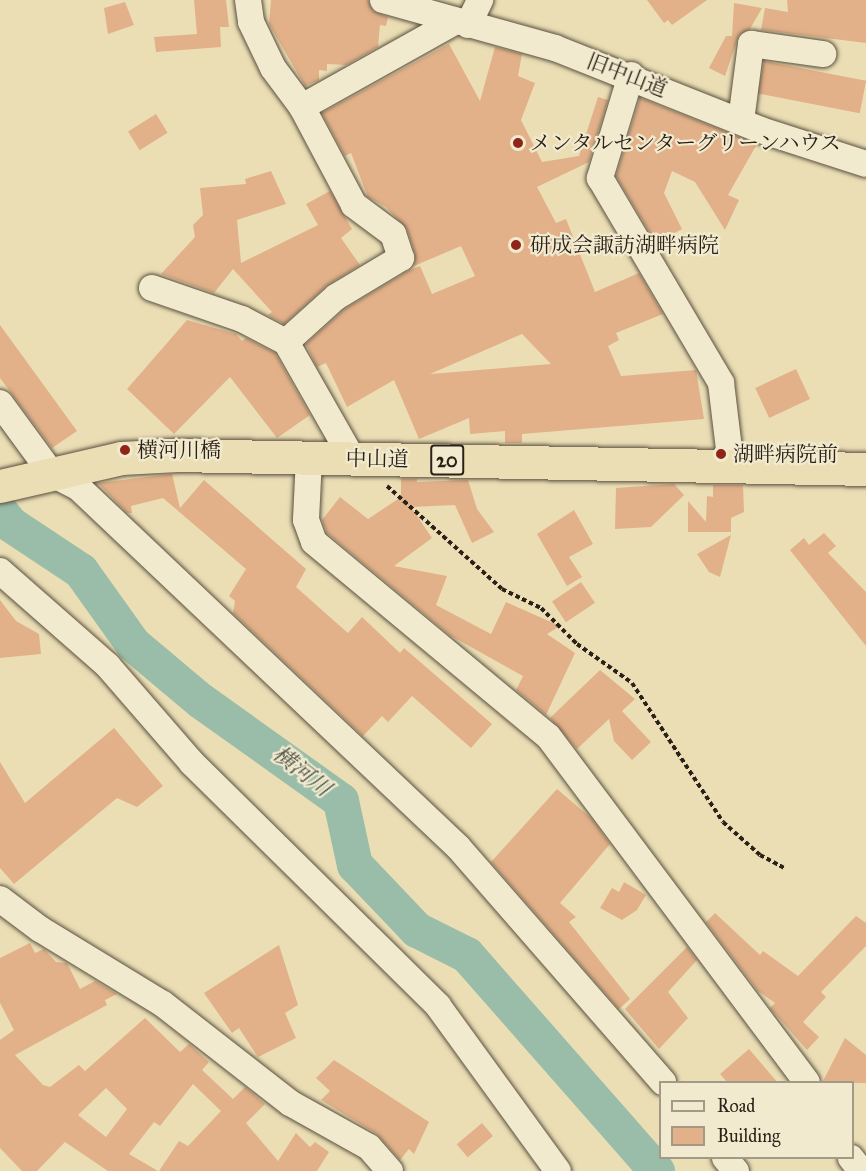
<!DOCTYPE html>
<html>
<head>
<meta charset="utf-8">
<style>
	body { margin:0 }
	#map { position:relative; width:866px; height:1171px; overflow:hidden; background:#ebdeb5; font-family:"IM FELL Great Primer","Noto Serif JP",serif }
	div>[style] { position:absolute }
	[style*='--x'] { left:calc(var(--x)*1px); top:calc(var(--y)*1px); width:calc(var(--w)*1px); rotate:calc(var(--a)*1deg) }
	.river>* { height:36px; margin:-18px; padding:0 18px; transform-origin:18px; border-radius:18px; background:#99bda9 }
	.building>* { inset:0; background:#e2b189; transform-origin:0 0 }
	.path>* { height:4px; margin-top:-2px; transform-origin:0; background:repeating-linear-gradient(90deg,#2a2118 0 4.5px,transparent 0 7.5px) }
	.roads { filter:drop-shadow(0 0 2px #5a503f) drop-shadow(0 0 2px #5a503f) }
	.minor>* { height:26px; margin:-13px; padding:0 13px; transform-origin:13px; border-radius:13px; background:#f2eacf }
	.highway>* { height:33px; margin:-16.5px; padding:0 16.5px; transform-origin:16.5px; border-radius:16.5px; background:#ebdeb5 }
	.dots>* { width:16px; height:16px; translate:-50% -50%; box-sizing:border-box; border:3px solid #f2eacf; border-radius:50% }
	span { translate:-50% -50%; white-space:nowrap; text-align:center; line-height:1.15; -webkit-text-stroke:4.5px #f2eacf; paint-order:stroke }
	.shield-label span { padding:2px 4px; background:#f2eacf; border:2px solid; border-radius:4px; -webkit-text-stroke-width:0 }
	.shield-label { font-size:20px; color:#2a2118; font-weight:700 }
	.street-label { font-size:21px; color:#2a2118 }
	.poi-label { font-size:21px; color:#2a2118 }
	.left { translate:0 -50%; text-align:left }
	.water-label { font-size:22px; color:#4b5044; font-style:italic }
	.legend { position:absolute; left:659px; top:1081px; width:195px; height:78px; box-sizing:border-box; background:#f2eacf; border:2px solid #a29a86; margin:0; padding:8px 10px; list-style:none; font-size:18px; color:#2a2118 }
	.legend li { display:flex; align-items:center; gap:12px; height:30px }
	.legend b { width:30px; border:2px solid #a29a86 }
</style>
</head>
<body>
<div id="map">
	<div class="river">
		<i style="--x:0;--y:511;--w:16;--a:52"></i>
		<i style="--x:10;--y:524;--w:85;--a:33.5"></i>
		<i style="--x:81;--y:571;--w:90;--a:54.5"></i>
		<i style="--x:133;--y:644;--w:89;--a:40"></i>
		<i style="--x:201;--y:701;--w:172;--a:35.5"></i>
		<i style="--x:341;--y:801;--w:66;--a:77.7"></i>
		<i style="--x:355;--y:865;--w:90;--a:46.4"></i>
		<i style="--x:417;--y:930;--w:56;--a:26.6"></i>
		<i style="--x:467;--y:955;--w:288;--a:48.7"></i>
	</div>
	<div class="building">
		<i style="clip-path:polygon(194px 0,226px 0,229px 27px,220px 27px,221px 47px,156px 52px,154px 37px,197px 34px)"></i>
		<i style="clip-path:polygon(271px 0,368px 0,373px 11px,388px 17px,386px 26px,380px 25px,378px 47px,346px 65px,327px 64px,327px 71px,319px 70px,319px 80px,305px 86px,269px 24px)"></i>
		<i style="clip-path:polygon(647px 0,707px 0,672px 25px,668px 20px,664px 23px)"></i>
		<i style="clip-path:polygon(787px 0,866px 0,866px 43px,761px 30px,765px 8px,788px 12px)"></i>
		<i style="clip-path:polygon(125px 2px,134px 25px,108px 34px,104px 8px)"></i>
		<i style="clip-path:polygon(734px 3px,762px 8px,750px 29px,739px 35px,725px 76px,709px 68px,726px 36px,732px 36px)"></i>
		<i style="clip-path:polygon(evenodd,449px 44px,480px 101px,495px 47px,522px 54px,518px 76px,535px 83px,521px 120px,542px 162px,579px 156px,598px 97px,608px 100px,589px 162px,537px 187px,556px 223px,566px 219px,595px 292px,639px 273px,663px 314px,616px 333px,619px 340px,608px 346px,621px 376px,696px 370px,704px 419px,522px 434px,522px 443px,505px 443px,505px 431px,470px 434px,469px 418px,419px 439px,394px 380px,347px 407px,326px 363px,317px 367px,306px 344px,345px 309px,410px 270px,420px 266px,432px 294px,475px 276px,461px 246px,414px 266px,415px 254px,407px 229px,386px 207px,368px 197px,351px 153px,345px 156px,322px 113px,449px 44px,522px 334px,551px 364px,430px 374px,522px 334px)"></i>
		<i style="left:764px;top:61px;width:104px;height:33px;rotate:11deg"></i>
		<i style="clip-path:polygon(640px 98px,757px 144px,728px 195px,739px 200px,725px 230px,695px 182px,672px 171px,664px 193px,682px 229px,656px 243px,616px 176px)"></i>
		<i style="left:156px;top:114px;width:22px;height:33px;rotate:58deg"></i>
		<i style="clip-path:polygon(271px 171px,286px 204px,237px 220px,241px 263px,318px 225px,306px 204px,330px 191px,352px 229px,341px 238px,360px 265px,326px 286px,284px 324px,268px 315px,272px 312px,233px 269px,214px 293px,161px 274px,195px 237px,193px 225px,203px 215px,200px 188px,246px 184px,245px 179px)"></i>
		<i style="clip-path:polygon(187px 320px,236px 334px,242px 341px,246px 338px,275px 353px,310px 415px,277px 438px,230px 377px,174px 434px,127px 389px)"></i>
		<i style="clip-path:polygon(0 325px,77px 431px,52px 448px,0 378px)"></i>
		<i style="left:796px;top:369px;width:33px;height:45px;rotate:65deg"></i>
		<i style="clip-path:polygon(172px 474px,180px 508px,204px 480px,306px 569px,296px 587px,332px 619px,348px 633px,362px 617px,400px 653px,404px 648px,492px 724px,471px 748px,412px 696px,388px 722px,382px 716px,363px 736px,233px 613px,235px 601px,229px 596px,246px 569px,163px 498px,131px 506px,132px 513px,127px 513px,98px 483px)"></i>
		<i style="clip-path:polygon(401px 479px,417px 479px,417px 482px,468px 480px,477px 509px,494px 532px,472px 543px,455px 505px,411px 507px,432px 538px,394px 566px,447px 576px,436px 605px,491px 634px,506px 602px,560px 626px,547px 634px,575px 653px,546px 715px,516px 690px,523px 676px,451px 636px,327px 533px,322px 520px,340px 497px,368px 519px,401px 497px)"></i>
		<i style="clip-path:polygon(674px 484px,684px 495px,651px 527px,615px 529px,616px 488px)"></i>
		<i style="clip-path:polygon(713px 485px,743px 485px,744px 512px,731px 518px,731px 532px,688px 532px,688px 501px,706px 522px,707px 496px,713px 497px)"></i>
		<i style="clip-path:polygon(574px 510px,593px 544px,569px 557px,582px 577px,567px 586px,537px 534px)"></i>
		<i style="clip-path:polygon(824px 533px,836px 546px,828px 553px,866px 592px,866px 646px,790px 550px,804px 538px,809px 545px)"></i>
		<i style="clip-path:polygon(731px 535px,720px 577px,709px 572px,697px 554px)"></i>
		<i style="left:581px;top:582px;width:25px;height:35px;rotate:56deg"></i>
		<i style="clip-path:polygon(0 600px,16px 621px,39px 634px,41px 654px,0 658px)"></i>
		<i style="clip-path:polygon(600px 670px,635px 699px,622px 711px,651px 742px,632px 760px,614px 741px,609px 719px,577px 749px,550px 718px)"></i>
		<i style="clip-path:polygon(114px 728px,163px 786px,137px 807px,117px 798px,14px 884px,0 868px,0 762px,25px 803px)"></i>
		<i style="clip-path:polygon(557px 789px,591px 818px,610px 844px,560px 903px,576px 917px,569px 922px,630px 999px,619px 1009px,491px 862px)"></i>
		<i style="clip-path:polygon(624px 882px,646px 895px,637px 910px,622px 920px,600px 908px,612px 888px,619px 892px)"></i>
		<i style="clip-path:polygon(715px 913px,760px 955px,763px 951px,798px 976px,856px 916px,866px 923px,866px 946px,821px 992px,826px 997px,803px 1022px,819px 1037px,807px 1050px,770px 1008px,775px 1003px,758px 991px,706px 922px)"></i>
		<i style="clip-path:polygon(evenodd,30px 943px,35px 953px,44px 949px,56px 962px,67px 963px,80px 989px,95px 981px,117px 994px,105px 1000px,107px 1005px,15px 1055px,43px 1085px,50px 1087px,79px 1065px,85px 1071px,145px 1018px,180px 1052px,189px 1044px,209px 1062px,202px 1070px,233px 1099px,245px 1087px,265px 1104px,246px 1123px,278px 1161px,296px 1133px,310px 1147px,315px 1142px,329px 1152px,317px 1171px,159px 1171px,179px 1141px,188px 1146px,221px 1111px,193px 1084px,160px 1126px,154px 1122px,129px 1154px,158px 1171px,108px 1171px,65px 1142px,37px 1171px,22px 1171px,0 1148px,0 1040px,14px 1030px,0 1003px,0 958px,30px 943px,106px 1088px,127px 1109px,106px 1137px,78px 1115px,106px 1088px)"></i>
		<i style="clip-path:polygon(279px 945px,298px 1005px,285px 1013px,296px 1038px,258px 1057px,239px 1028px,232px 1033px,204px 993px)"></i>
		<i style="clip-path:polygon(687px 947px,697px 960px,668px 992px,688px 1018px,659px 1049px,625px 1009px)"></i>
		<i style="clip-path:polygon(845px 1038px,866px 1055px,866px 1083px,822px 1083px)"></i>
		<i style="clip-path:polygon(749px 1049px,778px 1083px,728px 1083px,720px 1074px)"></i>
		<i style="clip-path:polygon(334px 1060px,429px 1122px,414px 1154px,409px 1149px,400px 1160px,377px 1134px,321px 1100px,330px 1091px,316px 1078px)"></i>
		<i style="left:482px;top:1123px;width:17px;height:33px;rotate:50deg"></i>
	</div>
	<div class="path">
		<i style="--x:387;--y:486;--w:154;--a:41.8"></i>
		<i style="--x:502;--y:589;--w:43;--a:26"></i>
		<i style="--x:541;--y:608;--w:51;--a:45"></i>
		<i style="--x:577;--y:644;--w:67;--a:35.3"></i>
		<i style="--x:632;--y:683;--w:166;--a:56.8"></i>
		<i style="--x:723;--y:822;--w:50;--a:41.7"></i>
		<i style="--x:760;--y:855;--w:27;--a:28"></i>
	</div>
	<div class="roads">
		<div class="minor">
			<i style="--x:248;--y:0;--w:22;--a:82"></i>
			<i style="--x:251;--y:22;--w:51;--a:64.4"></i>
			<i style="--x:273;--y:68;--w:49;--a:53.4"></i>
			<i style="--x:383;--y:0;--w:179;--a:15.6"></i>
			<i style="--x:555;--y:48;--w:222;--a:21.7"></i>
			<i style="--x:761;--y:130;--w:110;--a:17.9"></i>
			<i style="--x:468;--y:25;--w:28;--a:-64"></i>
			<i style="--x:631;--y:75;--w:108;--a:106.8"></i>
			<i style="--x:600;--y:178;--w:238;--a:59.4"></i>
			<i style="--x:721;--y:383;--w:84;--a:83.1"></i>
			<i style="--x:741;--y:121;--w:78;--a:-82.6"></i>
			<i style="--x:751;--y:44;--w:73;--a:7.9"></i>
			<i style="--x:152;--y:288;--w:95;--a:19"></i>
			<i style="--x:242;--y:319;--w:50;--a:27.6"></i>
			<i style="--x:0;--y:403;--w:88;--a:53.8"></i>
			<i style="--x:52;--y:474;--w:30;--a:27"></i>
			<i style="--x:79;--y:488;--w:522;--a:43.45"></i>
			<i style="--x:458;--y:847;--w:312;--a:48.9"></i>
			<i style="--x:309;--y:458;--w:62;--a:92.8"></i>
			<i style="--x:306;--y:520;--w:23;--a:70"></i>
			<i style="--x:314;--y:542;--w:304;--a:39.7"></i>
			<i style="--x:548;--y:736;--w:432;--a:53.2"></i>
			<i style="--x:352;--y:458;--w:133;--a:-119.6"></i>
			<i style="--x:286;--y:342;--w:67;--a:-42"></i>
			<i style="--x:336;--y:297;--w:76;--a:-31"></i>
			<i style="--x:401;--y:258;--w:25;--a:-108"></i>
			<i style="--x:393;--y:234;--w:49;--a:-143.4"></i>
			<i style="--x:354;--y:205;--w:111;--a:-118"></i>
			<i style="--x:302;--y:107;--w:176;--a:-29.2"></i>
			<i style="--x:0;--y:571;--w:144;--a:41.3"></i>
			<i style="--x:108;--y:666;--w:128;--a:49.1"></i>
			<i style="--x:192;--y:763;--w:346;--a:44.6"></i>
			<i style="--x:438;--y:1006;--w:204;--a:54"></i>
			<i style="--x:0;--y:899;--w:50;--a:36.9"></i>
			<i style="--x:40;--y:929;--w:144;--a:31.4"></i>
			<i style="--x:163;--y:1004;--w:161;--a:37.9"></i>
			<i style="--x:290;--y:1103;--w:90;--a:29.1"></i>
			<i style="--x:369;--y:1147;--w:32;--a:49"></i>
			<i style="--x:725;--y:1158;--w:17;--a:50"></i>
			<i style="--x:851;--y:1158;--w:16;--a:52"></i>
		</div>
		<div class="highway">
			<i style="--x:0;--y:486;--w:124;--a:-13"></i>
			<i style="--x:121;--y:458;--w:56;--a:-3.1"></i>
			<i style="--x:177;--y:455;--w:689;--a:1.16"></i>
		</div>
	</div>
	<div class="dots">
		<i style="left:518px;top:143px;background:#8f2418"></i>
		<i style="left:516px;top:245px;background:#8f2418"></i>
		<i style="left:125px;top:450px;background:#8f2418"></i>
		<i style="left:721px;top:454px;background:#8f2418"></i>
	</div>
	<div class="shield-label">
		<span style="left:447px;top:460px">20</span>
	</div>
	<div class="street-label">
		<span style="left:627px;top:75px;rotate:21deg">旧中山道</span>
		<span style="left:377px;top:459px;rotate:1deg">中山道</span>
	</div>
	<div class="poi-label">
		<span class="left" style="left:530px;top:143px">メンタルセンターグリーンハウス</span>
		<span class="left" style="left:530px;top:245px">研成会諏訪湖畔病院</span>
		<span class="left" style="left:137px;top:450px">横河川橋</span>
		<span class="left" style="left:733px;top:454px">湖畔病院前</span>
	</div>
	<div class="water-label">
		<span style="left:302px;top:771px;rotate:38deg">横河川</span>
	</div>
	<ul class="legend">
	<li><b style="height:8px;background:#f2eacf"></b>Road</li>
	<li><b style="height:16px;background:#e2b189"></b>Building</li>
	</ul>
</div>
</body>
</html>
